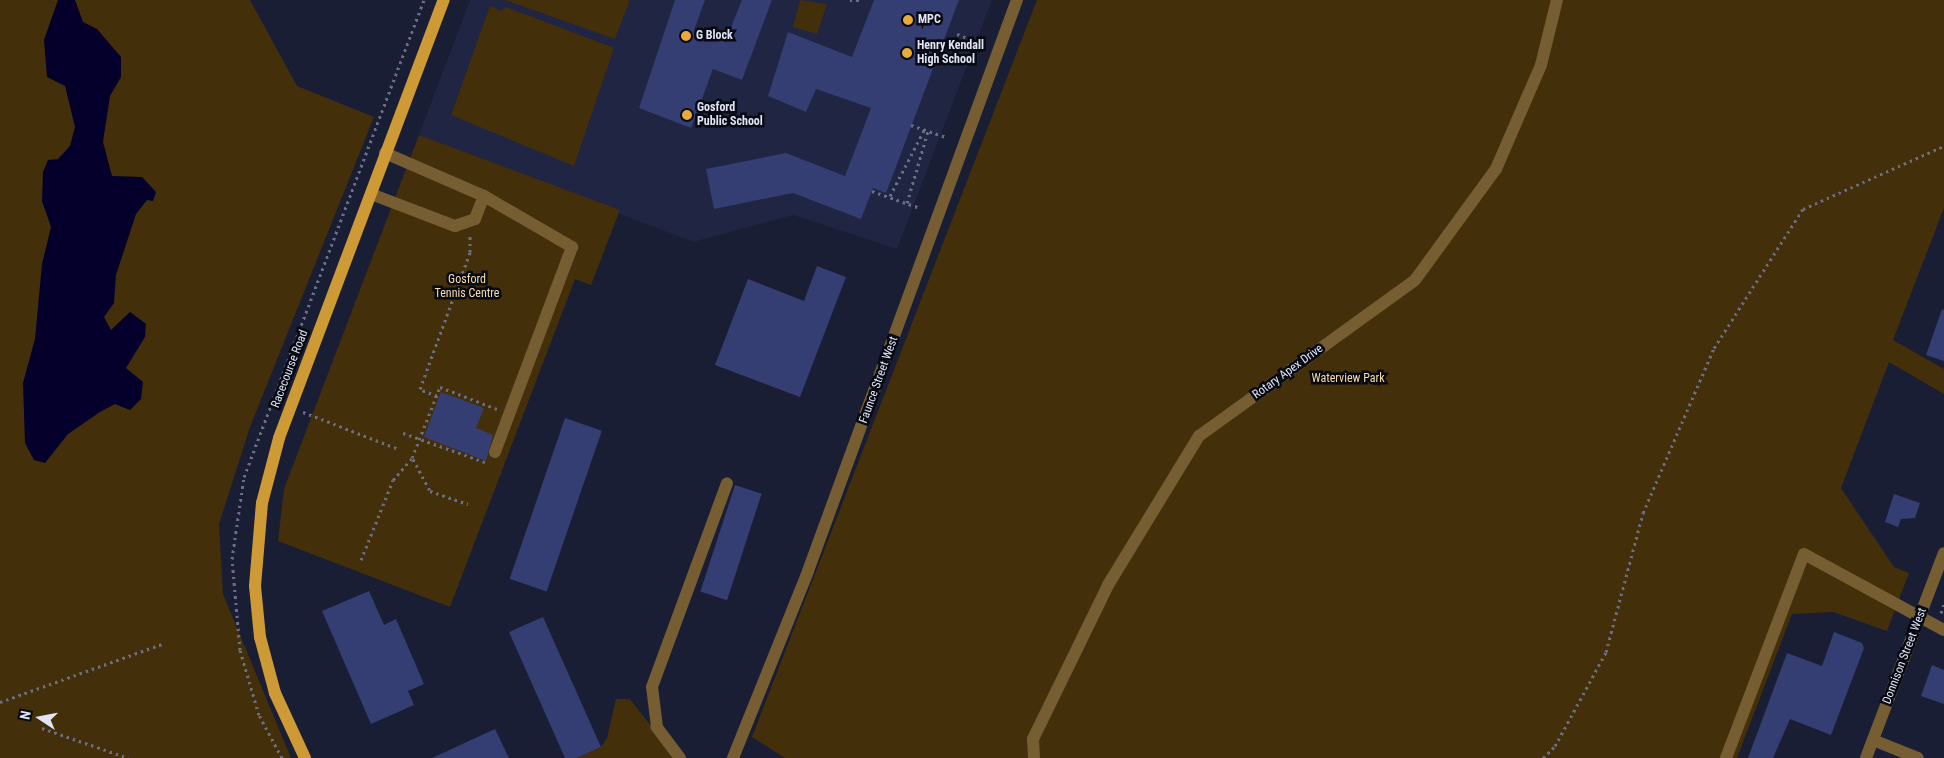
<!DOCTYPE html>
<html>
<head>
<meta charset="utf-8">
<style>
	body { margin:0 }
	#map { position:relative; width:1944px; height:758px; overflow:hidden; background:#191e35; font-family:"Roboto Condensed",sans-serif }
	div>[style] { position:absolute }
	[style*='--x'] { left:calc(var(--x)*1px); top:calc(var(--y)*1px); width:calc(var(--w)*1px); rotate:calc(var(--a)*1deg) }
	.built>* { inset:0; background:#1f2542 }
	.green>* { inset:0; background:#432f09 }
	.water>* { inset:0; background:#04002b }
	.building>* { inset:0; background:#343e73; transform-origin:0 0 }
	.path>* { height:3px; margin-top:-1.5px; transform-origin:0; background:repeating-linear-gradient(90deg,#6b6f83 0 2.5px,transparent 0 6.5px) }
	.minor>* { height:12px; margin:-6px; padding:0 6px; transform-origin:6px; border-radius:6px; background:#765d32 }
	.major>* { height:12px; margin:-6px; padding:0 6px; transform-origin:6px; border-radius:6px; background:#ce9a36 }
	.dots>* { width:14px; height:14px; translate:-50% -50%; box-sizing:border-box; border:2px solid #070913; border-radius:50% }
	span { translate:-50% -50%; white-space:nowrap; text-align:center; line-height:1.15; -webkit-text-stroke:5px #070913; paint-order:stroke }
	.poi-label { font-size:12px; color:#e0e4f4; font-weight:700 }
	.left { translate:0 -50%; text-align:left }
	.park-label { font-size:12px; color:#fbdcaa }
	.street-label { font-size:12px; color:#e0e4f4 }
	.north { position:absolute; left:15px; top:693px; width:50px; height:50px; -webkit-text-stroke:4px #070913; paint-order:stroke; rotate:281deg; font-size:14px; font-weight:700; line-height:20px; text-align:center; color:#e0e4f4 }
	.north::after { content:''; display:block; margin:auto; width:18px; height:22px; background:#e0e4f4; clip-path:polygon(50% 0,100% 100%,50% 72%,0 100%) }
</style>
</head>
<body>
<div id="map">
	<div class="built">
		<i style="clip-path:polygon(470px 0,992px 0,897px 249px,793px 215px,693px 242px,419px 135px)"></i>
	</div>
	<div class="green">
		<i style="clip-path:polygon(0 0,250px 0,297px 86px,374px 117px,250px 427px,219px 524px,223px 594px,291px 758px,0 758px)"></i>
		<i style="clip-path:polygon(505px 0,630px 0,615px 39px)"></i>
		<i style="clip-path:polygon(800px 0,827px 4px,817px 34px,793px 27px)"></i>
		<i style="clip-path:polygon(1037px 0,1944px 0,1944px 208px,1893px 340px,1944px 369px,1944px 394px,1889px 362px,1841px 488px,1894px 567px,1909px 573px,1887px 631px,1833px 612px,1792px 614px,1737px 758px,785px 758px,752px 737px)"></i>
		<i style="clip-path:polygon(490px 6px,501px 11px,506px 7px,614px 48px,574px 166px,451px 115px)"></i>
		<i style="clip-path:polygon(419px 135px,620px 210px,591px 285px,575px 279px,450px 607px,278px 541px,284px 489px)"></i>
		<i style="clip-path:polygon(616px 699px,630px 699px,676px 758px,577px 758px,601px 747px,607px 738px)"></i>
	</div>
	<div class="water">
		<i style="clip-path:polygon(58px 0,75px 0,83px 22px,97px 29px,121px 57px,121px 77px,110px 96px,103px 142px,112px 176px,142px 177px,156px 192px,153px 201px,147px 200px,136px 214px,116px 275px,114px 303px,104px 317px,111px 330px,130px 312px,146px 324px,145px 337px,126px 368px,143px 382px,141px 399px,130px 410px,115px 404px,100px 412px,68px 434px,45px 463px,34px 460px,25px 443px,23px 383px,35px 339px,42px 264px,51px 227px,42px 201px,43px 172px,48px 160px,58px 159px,70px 146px,75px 127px,65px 86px,47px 77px,44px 40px)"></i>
	</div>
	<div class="building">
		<i style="clip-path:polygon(675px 0,705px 0,694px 30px,725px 42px,742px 0,772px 0,742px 80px,713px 69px,691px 128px,639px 108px)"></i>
		<i style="clip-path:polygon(874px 0,959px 0,886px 193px,873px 188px,861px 219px,793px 193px,714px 209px,706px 169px,786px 153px,845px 176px,871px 108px,816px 89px,806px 112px,768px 96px,788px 32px,852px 57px)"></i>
		<i style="clip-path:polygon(817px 266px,846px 277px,800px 397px,715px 365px,748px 279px,804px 301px)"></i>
		<i style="clip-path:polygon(1942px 309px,1944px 310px,1944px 361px,1926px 355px)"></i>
		<i style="clip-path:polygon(441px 392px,484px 408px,476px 428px,493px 435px,486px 461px,424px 437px)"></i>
		<i style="left:565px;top:418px;width:39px;height:170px;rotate:19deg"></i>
		<i style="left:735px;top:485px;width:28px;height:112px;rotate:18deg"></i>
		<i style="clip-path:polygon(1894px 494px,1920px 503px,1915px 518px,1901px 519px,1898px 527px,1885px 522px)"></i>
		<i style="clip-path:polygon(369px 591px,384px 625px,396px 619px,424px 684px,408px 691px,414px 705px,371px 724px,322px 611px)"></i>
		<i style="clip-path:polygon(543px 617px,601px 747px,577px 758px,565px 758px,509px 632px)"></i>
		<i style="clip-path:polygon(1834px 632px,1862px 643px,1864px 648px,1831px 735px,1790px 719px,1773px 758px,1748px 758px,1787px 653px,1822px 666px)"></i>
		<i style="clip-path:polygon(1932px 665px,1944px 670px,1944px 704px,1921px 696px)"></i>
		<i style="clip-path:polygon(495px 729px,509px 758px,432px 758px)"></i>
	</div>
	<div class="path">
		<i style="--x:850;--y:0;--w:9;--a:0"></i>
		<i style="--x:957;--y:34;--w:26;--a:21"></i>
		<i style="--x:911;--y:125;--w:36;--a:19"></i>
		<i style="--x:872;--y:191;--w:51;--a:19.5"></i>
		<i style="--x:890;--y:196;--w:74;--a:-62.7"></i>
		<i style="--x:907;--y:203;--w:75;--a:-73.7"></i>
		<i style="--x:437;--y:396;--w:18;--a:-158"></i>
		<i style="--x:420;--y:389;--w:146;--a:-69.9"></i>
		<i style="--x:470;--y:252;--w:18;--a:-90"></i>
		<i style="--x:303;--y:412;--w:103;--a:21.1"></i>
		<i style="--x:403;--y:433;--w:87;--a:19.5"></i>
		<i style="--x:413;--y:459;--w:36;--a:62"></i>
		<i style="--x:430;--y:491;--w:40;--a:18.9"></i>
		<i style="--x:361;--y:560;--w:86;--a:-68.2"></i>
		<i style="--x:393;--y:480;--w:29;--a:-49"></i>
		<i style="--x:412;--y:458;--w:76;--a:-68.5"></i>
		<i style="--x:440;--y:387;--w:61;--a:21.1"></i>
		<i style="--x:1941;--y:613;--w:9;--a:-72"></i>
		<i style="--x:0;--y:702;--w:172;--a:-19.7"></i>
		<i style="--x:42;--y:728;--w:91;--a:19.2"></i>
		<i style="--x:282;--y:758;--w:49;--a:-118.1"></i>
		<i style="--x:259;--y:715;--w:68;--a:-106.3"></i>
		<i style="--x:240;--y:650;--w:91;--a:-95"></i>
		<i style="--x:232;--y:559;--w:83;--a:-81.7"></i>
		<i style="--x:244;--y:477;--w:510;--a:-69.33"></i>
		<i style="--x:1543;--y:758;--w:17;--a:-45"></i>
		<i style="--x:1555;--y:746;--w:107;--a:-61.5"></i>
		<i style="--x:1606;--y:652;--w:144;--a:-75.1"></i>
		<i style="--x:1643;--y:513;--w:180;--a:-66.7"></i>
		<i style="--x:1714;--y:348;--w:165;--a:-57.4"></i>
		<i style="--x:1803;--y:209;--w:154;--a:-24.1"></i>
	</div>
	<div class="minor">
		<i style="--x:371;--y:194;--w:90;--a:20.9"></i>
		<i style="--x:455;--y:226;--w:21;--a:-19"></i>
		<i style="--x:475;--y:219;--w:25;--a:-69"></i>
		<i style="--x:484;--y:196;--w:108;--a:-156.5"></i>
		<i style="--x:484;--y:196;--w:102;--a:30.1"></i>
		<i style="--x:572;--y:247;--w:219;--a:110.6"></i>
		<i style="--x:1873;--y:740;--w:48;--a:21.8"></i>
		<i style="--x:680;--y:758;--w:39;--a:-127"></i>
		<i style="--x:657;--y:727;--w:40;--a:-97.1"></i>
		<i style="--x:652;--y:687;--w:217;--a:-69.8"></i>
		<i style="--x:733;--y:758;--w:201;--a:-68.1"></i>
		<i style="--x:808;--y:571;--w:608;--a:-69.9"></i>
		<i style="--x:1034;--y:758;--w:19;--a:-93"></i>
		<i style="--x:1033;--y:739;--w:171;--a:-64"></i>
		<i style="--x:1108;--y:585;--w:175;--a:-58.6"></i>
		<i style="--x:1199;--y:436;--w:266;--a:-35.8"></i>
		<i style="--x:1415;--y:280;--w:137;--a:-53.9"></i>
		<i style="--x:1496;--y:169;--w:113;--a:-66.6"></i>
		<i style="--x:1541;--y:65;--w:67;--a:-76.2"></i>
		<i style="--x:1726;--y:758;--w:218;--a:-69.1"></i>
		<i style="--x:1804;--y:554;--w:159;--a:28.5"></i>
		<i style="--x:1866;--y:758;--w:219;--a:-69.2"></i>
	</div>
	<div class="major">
		<i style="--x:305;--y:758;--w:72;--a:-114.8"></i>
		<i style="--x:275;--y:693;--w:58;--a:-105"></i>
		<i style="--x:260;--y:637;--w:51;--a:-95.6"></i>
		<i style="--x:255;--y:586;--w:83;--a:-85.2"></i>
		<i style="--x:262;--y:503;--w:67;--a:-75.3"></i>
		<i style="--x:279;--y:438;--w:468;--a:-69.4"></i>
	</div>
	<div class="dots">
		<i style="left:908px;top:20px;background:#e8ab37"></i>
		<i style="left:686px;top:36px;background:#e8ab37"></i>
		<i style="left:907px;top:53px;background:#e8ab37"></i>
		<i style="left:687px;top:115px;background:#e8ab37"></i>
	</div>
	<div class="poi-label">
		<span class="left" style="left:918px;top:20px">MPC</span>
		<span class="left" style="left:696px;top:36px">G Block</span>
		<span class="left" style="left:917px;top:53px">Henry Kendall<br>High School</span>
		<span class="left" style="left:697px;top:115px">Gosford<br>Public School</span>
	</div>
	<div class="park-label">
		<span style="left:467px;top:287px">Gosford<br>Tennis Centre</span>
		<span style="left:1348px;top:379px">Waterview Park</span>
	</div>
	<div class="street-label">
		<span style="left:290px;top:369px;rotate:-69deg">Racecourse Road</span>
		<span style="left:1288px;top:372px;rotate:-36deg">Rotary Apex Drive</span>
		<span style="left:879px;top:380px;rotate:-70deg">Faunce Street West</span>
		<span style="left:1905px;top:656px;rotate:-69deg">Donnison Street West</span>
	</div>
	<div class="north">N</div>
</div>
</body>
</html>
